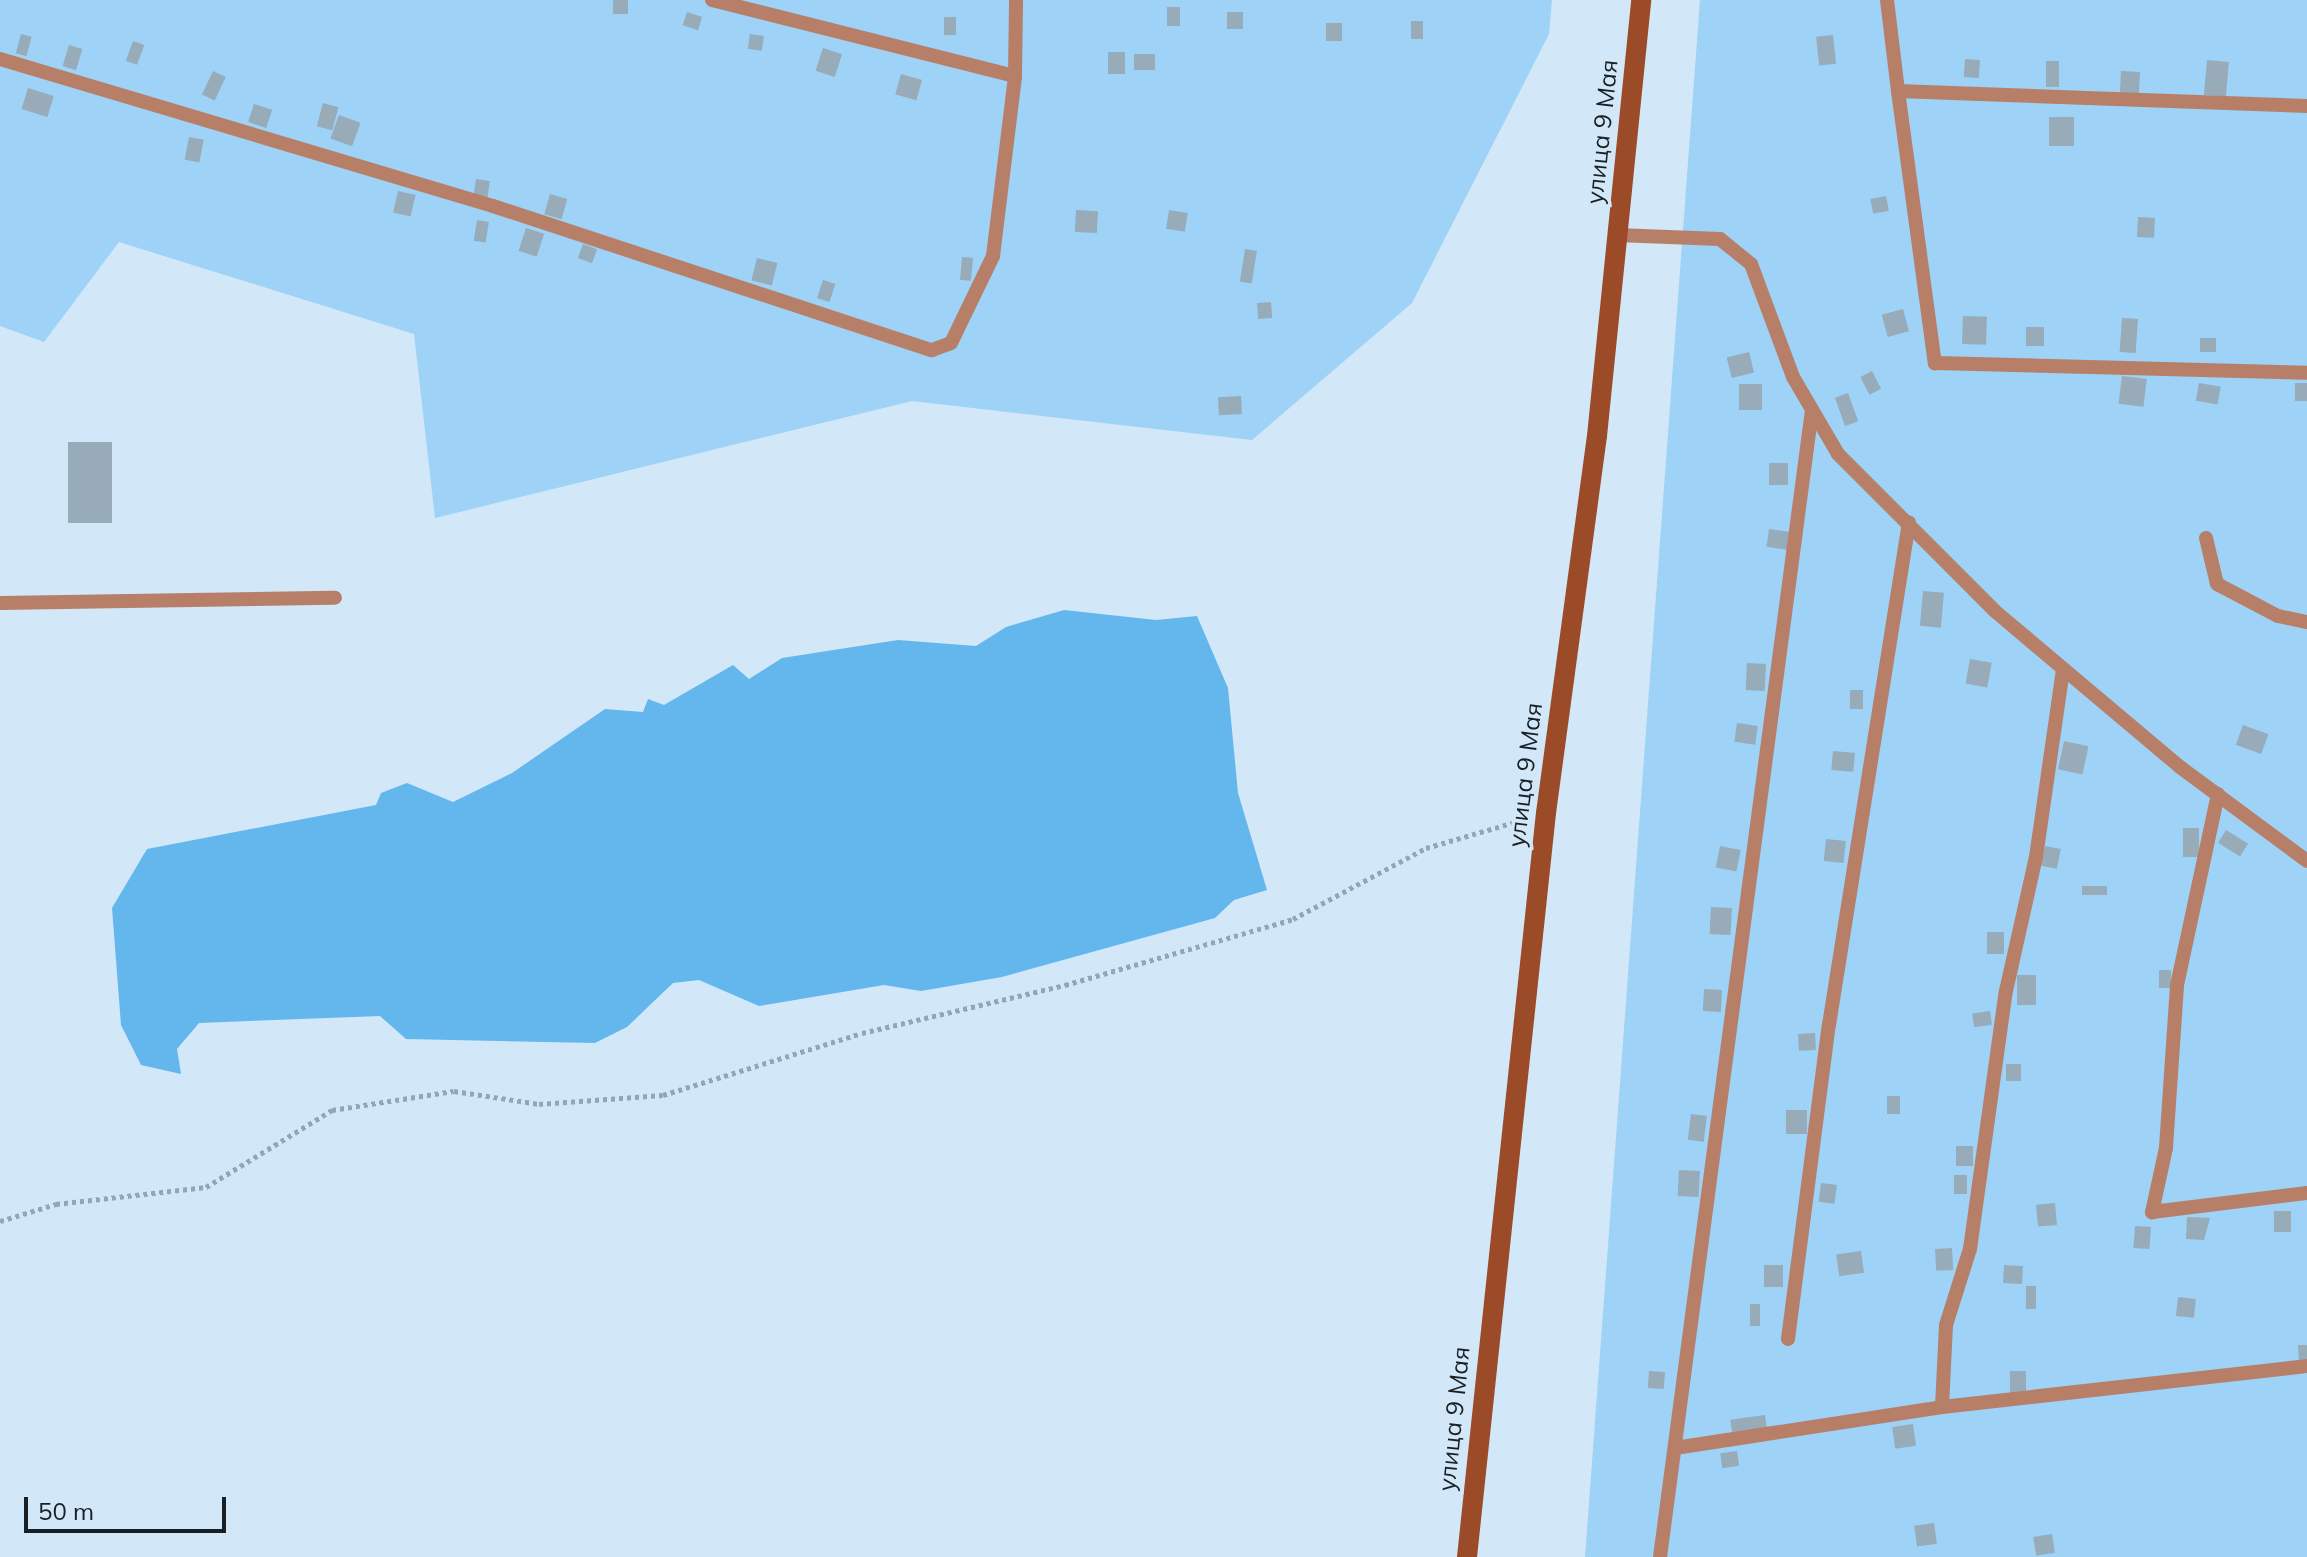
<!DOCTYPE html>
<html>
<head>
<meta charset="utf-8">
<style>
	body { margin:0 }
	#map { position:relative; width:2307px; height:1557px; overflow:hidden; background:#d2e7f7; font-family:Mulish,sans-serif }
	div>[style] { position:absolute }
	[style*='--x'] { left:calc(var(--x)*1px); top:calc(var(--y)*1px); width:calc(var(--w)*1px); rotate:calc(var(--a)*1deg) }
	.green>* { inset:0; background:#9ed2f6 }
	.water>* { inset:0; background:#63b7ed }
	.building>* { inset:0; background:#97abb9; transform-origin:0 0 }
	.path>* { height:5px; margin-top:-2.5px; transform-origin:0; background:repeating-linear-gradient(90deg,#95a6b2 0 4px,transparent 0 8px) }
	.lane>* { height:14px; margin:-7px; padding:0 7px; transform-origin:7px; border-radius:7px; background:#b77f68 }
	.secondary>* { height:20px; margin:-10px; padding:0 10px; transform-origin:10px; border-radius:10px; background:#9c4b28 }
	span { translate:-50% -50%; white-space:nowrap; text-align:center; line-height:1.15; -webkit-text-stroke:7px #d2e7f7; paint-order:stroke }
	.street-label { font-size:24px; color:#182025 }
	.scale { position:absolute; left:24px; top:1497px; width:202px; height:36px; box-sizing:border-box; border:4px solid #182025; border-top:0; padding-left:10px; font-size:24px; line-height:28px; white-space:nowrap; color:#182025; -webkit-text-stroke:6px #d2e7f7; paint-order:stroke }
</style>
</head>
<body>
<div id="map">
	<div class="green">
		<i style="clip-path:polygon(0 0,1552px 0,1549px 34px,1412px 303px,1252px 440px,912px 401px,435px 518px,414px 334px,119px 242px,44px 342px,0 326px)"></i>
		<i style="clip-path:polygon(1700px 0,2307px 0,2307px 1557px,1585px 1557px)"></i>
	</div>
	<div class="water">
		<i style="clip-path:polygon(1064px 610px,1156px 620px,1197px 616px,1228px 688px,1238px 793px,1267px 890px,1234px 900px,1215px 918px,1002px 977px,921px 991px,884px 985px,759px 1006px,699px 980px,673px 983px,627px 1027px,595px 1043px,406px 1039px,380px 1016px,199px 1023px,177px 1049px,181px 1074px,141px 1065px,121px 1025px,112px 908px,147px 849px,376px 805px,381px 793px,407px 783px,453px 802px,512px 773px,605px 709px,643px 712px,648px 699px,664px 705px,733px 665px,749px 679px,782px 658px,898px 640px,976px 646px,1006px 627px)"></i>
	</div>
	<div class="building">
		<i style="left:613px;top:0;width:15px;height:14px"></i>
		<i style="left:1167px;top:7px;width:13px;height:19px"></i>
		<i style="left:687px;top:12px;width:16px;height:14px;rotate:18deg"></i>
		<i style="left:1227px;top:12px;width:16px;height:17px"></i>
		<i style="left:944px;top:17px;width:12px;height:18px"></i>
		<i style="left:1411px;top:21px;width:12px;height:18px"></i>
		<i style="left:1326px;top:23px;width:16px;height:18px"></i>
		<i style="left:21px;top:34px;width:11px;height:20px;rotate:15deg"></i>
		<i style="left:750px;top:34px;width:14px;height:15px;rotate:8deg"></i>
		<i style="left:1833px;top:35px;width:29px;height:17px;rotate:84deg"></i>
		<i style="left:133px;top:41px;width:12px;height:21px;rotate:20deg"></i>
		<i style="left:69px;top:45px;width:14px;height:22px;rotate:17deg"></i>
		<i style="left:823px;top:48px;width:20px;height:24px;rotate:18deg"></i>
		<i style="left:1108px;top:52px;width:17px;height:22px"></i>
		<i style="left:1134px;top:54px;width:21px;height:16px"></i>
		<i style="left:1965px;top:59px;width:15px;height:18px;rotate:4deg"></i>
		<i style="left:2207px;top:60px;width:22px;height:35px;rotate:5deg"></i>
		<i style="left:2046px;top:61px;width:13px;height:26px"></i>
		<i style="left:213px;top:71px;width:14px;height:26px;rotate:25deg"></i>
		<i style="left:2121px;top:71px;width:19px;height:24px;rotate:3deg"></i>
		<i style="left:901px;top:74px;width:22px;height:21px;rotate:16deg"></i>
		<i style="left:28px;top:88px;width:27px;height:22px;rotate:17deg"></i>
		<i style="left:323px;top:103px;width:16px;height:24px;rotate:15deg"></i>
		<i style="left:254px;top:104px;width:19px;height:19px;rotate:18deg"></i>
		<i style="left:339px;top:115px;width:23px;height:25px;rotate:20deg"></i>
		<i style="left:2049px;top:117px;width:25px;height:29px"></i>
		<i style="left:189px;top:137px;width:15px;height:23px;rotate:11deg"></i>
		<i style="left:476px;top:179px;width:14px;height:17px;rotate:8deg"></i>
		<i style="left:398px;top:191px;width:18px;height:22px;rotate:13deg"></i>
		<i style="left:550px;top:194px;width:18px;height:21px;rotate:16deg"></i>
		<i style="left:1886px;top:196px;width:15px;height:16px;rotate:79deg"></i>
		<i style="left:1076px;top:210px;width:22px;height:22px;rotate:3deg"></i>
		<i style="left:1169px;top:210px;width:19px;height:19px;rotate:9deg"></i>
		<i style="left:2138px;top:217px;width:17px;height:20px;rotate:3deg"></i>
		<i style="left:477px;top:220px;width:12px;height:21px;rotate:9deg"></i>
		<i style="left:526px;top:228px;width:19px;height:24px;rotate:18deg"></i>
		<i style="left:583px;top:244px;width:15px;height:15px;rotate:20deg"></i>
		<i style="left:1245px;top:249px;width:12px;height:33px;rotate:9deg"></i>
		<i style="left:962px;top:257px;width:11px;height:23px;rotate:5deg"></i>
		<i style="left:757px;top:258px;width:21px;height:23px;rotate:14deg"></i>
		<i style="left:823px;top:280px;width:13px;height:19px;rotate:18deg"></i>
		<i style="left:1271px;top:302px;width:16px;height:14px;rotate:86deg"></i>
		<i style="left:1903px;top:309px;width:23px;height:22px;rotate:75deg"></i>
		<i style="left:1963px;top:316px;width:24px;height:28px;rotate:2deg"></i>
		<i style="left:2122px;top:318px;width:16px;height:34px;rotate:4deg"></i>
		<i style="left:2026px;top:327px;width:18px;height:19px"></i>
		<i style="left:2200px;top:338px;width:16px;height:14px"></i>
		<i style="left:1749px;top:352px;width:21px;height:23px;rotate:76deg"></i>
		<i style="left:1872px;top:371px;width:20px;height:13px;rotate:63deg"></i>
		<i style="left:2122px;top:376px;width:25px;height:28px;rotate:7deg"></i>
		<i style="left:2199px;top:383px;width:22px;height:18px;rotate:10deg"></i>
		<i style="left:2295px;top:383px;width:12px;height:18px"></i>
		<i style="left:1739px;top:384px;width:23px;height:26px"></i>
		<i style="left:1848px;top:393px;width:30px;height:14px;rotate:70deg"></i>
		<i style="left:1241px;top:396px;width:18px;height:23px;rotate:87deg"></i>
		<i style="left:112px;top:442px;width:81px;height:44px;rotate:90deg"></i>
		<i style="left:1769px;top:463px;width:19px;height:22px"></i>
		<i style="left:1769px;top:529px;width:21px;height:18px;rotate:8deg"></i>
		<i style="left:1923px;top:591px;width:21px;height:35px;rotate:5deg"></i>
		<i style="left:1970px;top:659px;width:22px;height:25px;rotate:10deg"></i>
		<i style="left:1747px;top:663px;width:19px;height:27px;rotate:3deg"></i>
		<i style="left:1850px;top:690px;width:13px;height:19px"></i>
		<i style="left:1737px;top:723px;width:21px;height:19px;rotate:8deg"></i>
		<i style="left:2243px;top:725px;width:27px;height:21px;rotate:20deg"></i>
		<i style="left:2064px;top:741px;width:25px;height:29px;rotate:12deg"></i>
		<i style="left:1833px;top:751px;width:22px;height:19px;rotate:5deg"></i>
		<i style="left:2183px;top:828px;width:16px;height:29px"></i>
		<i style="left:2226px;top:830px;width:26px;height:15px;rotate:32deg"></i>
		<i style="left:1826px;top:839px;width:20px;height:22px;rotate:6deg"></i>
		<i style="left:1720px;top:846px;width:21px;height:22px;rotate:11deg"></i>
		<i style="left:2045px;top:846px;width:16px;height:20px;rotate:11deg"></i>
		<i style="left:2082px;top:886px;width:25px;height:9px"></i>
		<i style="left:1711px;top:907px;width:21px;height:27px;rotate:3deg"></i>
		<i style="left:2004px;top:932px;width:22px;height:17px;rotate:90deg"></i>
		<i style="left:2159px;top:970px;width:12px;height:18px"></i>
		<i style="left:2017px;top:975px;width:19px;height:30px"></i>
		<i style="left:1704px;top:989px;width:18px;height:22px;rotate:3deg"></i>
		<i style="left:1990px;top:1011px;width:14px;height:18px;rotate:82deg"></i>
		<i style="left:1815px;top:1033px;width:17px;height:17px;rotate:87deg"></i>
		<i style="left:2006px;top:1064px;width:15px;height:17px"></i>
		<i style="left:1887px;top:1096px;width:13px;height:18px"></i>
		<i style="left:1786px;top:1110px;width:21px;height:24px"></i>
		<i style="left:1691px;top:1114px;width:16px;height:26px;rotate:7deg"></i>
		<i style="left:1956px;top:1146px;width:17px;height:20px"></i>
		<i style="left:1679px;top:1170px;width:21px;height:26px;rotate:3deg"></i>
		<i style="left:1954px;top:1175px;width:13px;height:19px"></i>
		<i style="left:1821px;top:1183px;width:16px;height:19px;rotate:7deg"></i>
		<i style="left:2055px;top:1203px;width:22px;height:19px;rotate:85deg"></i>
		<i style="left:2274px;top:1211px;width:17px;height:21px"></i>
		<i style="clip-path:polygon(2187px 1217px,2210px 1218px,2204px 1240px,2186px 1239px)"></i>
		<i style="left:2135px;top:1226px;width:16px;height:22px;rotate:4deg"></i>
		<i style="left:1952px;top:1248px;width:22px;height:17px;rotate:87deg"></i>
		<i style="left:1861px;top:1251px;width:22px;height:25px;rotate:82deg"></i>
		<i style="left:1783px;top:1265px;width:22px;height:19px;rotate:90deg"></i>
		<i style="left:2004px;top:1265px;width:19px;height:18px;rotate:3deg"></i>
		<i style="left:2026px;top:1286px;width:10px;height:23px"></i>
		<i style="left:2178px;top:1297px;width:18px;height:19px;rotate:6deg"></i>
		<i style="left:1750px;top:1304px;width:10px;height:22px"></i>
		<i style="clip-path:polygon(2298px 1345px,2307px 1345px,2307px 1363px,2299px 1364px)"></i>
		<i style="left:1649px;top:1371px;width:16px;height:17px;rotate:4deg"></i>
		<i style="left:2010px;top:1371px;width:16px;height:22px"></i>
		<i style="left:1765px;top:1415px;width:15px;height:35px;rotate:82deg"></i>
		<i style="left:1913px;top:1424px;width:22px;height:21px;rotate:82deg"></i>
		<i style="left:1737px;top:1451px;width:15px;height:17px;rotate:82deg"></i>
		<i style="left:1934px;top:1523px;width:21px;height:20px;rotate:82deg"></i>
		<i style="left:2052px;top:1534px;width:19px;height:19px;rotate:81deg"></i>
	</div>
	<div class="path">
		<i style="--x:0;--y:1221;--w:59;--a:-16.9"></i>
		<i style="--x:56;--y:1204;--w:151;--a:-6.5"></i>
		<i style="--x:206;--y:1187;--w:148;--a:-31.4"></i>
		<i style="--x:332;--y:1110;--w:123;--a:-8.9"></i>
		<i style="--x:454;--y:1091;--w:86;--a:8.7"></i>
		<i style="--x:539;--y:1104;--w:124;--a:-4.2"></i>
		<i style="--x:663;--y:1095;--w:208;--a:-17.3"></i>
		<i style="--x:862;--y:1033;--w:209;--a:-13.3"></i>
		<i style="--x:1065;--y:985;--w:237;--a:-16.1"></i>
		<i style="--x:1293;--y:919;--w:151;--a:-28.1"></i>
		<i style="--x:1426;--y:848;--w:103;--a:-16.3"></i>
	</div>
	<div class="lane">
		<i style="--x:712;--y:0;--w:312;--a:14.1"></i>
		<i style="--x:1887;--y:0;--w:92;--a:83.1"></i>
		<i style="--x:1898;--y:91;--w:409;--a:2.1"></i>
		<i style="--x:0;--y:59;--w:514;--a:16.6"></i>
		<i style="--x:493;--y:206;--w:462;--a:18.2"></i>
		<i style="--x:932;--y:350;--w:20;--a:-20"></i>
		<i style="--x:951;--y:343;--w:97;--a:-64.2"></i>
		<i style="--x:993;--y:256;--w:181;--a:-83"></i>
		<i style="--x:1015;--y:76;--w:76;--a:-89.2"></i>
		<i style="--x:1898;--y:91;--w:275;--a:82.3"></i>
		<i style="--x:1935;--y:363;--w:372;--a:1.5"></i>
		<i style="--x:1617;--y:235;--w:103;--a:2.2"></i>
		<i style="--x:1720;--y:239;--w:40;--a:39"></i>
		<i style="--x:1751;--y:264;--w:121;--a:69.6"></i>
		<i style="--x:1793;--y:377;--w:89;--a:59.7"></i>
		<i style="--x:1838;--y:454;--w:223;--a:45"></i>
		<i style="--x:1996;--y:612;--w:241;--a:40.1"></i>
		<i style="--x:2180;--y:767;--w:158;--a:36.5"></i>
		<i style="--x:2206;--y:538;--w:47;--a:76.6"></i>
		<i style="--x:2217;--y:584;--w:69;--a:27.7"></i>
		<i style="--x:2278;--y:616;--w:30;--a:12"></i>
		<i style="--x:0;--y:603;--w:335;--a:-0.9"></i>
		<i style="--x:2218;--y:794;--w:196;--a:102.1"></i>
		<i style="--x:2177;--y:986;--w:162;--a:93.9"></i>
		<i style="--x:2166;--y:1148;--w:66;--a:102.3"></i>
		<i style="--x:2152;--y:1212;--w:156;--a:-7"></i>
		<i style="--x:1788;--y:1339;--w:317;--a:-82.6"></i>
		<i style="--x:1829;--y:1025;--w:509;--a:-80.96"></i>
		<i style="--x:1942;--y:1407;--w:82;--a:-87.2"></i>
		<i style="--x:1946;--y:1325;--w:80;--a:-72.5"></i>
		<i style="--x:1970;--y:1249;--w:260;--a:-82.1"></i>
		<i style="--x:2006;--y:991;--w:137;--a:-77.4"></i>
		<i style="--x:2036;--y:857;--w:190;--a:-81.8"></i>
		<i style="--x:1675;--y:1448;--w:270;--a:-8.7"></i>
		<i style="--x:1942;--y:1407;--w:367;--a:-6.4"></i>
		<i style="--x:1660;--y:1557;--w:1157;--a:-82.45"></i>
	</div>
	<div class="secondary">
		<i style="--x:1467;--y:1557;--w:748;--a:-83.94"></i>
		<i style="--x:1546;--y:813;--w:380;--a:-82.3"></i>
		<i style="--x:1597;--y:436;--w:438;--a:-84.2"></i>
	</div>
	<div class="street-label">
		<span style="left:1602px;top:132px;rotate:-84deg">улица 9 Мая</span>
		<span style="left:1525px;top:775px;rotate:-83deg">улица 9 Мая</span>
		<span style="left:1454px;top:1419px;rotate:-84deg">улица 9 Мая</span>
	</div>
	<div class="scale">50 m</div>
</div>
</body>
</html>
